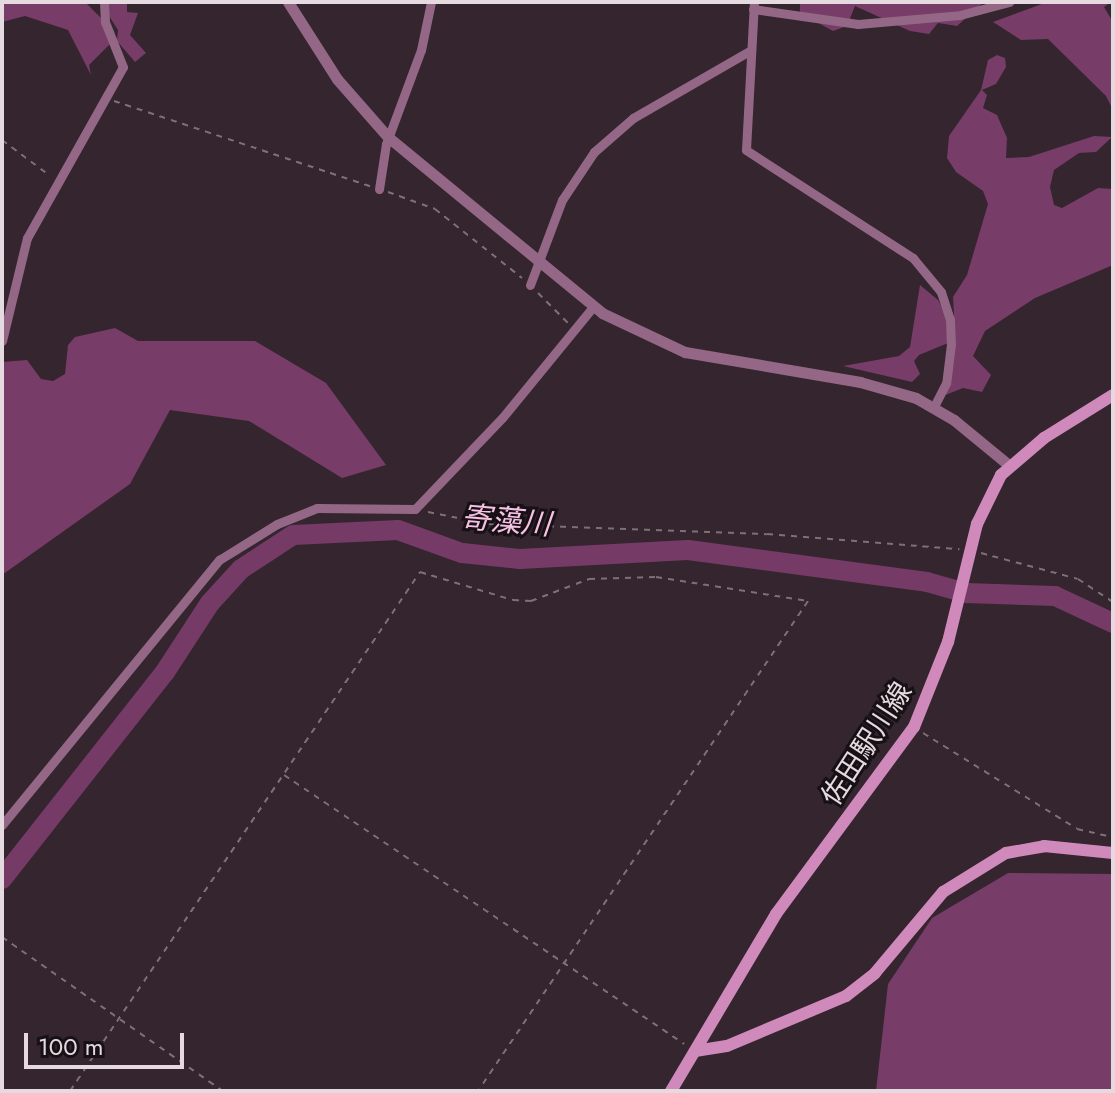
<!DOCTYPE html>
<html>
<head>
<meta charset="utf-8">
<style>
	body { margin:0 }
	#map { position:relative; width:1115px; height:1093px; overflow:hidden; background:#34252f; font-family:Jost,"Noto Sans JP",sans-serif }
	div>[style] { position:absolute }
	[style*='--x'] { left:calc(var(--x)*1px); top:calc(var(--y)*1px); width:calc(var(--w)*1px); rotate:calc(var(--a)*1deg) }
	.forest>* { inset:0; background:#773c67 }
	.river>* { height:20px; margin:-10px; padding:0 10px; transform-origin:10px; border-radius:10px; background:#753b66 }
	.path>* { height:2px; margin-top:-1px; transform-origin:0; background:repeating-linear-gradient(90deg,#7d7078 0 6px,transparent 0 12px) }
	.minor>* { height:9px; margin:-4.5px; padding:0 4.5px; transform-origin:4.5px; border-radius:4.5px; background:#946786 }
	.tertiary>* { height:11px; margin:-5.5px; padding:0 5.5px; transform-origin:5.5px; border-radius:5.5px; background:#946786 }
	.secondary>* { height:12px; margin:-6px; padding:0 6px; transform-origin:6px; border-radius:6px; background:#d089bb }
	span { translate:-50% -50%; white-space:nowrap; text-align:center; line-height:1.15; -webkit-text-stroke:6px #171115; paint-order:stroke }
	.street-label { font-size:28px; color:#e4dae0 }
	.water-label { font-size:30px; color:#f6c1e5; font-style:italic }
	.frame { position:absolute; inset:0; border:4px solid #e4dae0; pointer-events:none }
	.scale { position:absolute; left:24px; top:1033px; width:160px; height:36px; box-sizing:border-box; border:4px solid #e4dae0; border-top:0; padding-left:10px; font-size:24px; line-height:28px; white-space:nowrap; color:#e4dae0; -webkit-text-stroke:6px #171115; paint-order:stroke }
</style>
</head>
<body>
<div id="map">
	<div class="forest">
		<i style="clip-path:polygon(2px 2px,85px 2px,114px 31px,109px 45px,89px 65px,91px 75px,68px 30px,25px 16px,2px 22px)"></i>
		<i style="clip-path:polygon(100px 2px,127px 2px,127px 12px,138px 13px,130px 35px,146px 53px,135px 62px,117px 41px,118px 30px)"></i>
		<i style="clip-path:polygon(800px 2px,984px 2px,957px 26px,938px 23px,929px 34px,910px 31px,855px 6px,847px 26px,833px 31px,800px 13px)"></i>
		<i style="clip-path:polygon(1047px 2px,1111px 2px,1104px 7px,1113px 22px,1113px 110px,1106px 96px,1048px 39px,1021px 40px,993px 22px)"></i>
		<i style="clip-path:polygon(997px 55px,1005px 58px,1006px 67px,996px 84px,982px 90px,987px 95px,983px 108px,997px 115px,1007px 138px,1006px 158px,1029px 157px,1094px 136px,1112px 137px,1096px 152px,1079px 153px,1054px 170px,1050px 187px,1054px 205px,1062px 208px,1098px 188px,1113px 189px,1113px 265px,1035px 298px,985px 331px,973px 356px,991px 375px,982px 392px,963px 388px,943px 396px,953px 341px,919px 355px,914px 361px,920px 374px,912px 382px,843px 366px,899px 356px,910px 347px,920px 285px,938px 300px,955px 333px,953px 297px,967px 275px,988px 204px,983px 191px,956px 172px,947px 158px,949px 136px,981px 90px,988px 60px)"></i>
		<i style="clip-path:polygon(115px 328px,138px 341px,255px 341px,326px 383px,386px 465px,342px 478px,249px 421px,170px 410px,130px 484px,2px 575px,2px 362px,27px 360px,41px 379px,53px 381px,65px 374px,68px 345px,75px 337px)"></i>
		<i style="clip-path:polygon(1008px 873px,1113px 874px,1113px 1091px,876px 1091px,888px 984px,932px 918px)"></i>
	</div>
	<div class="river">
		<i style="--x:2;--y:879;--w:263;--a:-51.8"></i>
		<i style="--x:165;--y:672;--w:82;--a:-56.9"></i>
		<i style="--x:210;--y:603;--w:46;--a:-47.6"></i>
		<i style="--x:241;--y:569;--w:62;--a:-33.2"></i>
		<i style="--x:293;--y:535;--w:105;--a:-2.7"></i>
		<i style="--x:398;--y:530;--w:68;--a:19.8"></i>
		<i style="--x:462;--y:553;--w:58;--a:5.9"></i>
		<i style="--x:520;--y:559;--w:168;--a:-3.1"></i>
		<i style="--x:688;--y:550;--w:241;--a:7.6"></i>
		<i style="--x:927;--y:582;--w:41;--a:15.8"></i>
		<i style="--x:966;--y:593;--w:89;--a:1.9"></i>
		<i style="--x:1055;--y:596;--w:64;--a:25"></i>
	</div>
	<div class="path">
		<i style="--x:114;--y:101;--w:270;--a:18.4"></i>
		<i style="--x:2;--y:140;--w:59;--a:36.7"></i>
		<i style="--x:388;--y:192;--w:50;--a:19.9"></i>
		<i style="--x:435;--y:209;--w:111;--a:38.4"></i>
		<i style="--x:538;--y:293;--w:42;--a:45"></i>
		<i style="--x:428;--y:512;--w:61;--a:11.3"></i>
		<i style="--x:488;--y:524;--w:279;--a:2.1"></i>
		<i style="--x:767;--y:534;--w:193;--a:4.5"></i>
		<i style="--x:981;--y:553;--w:100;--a:15"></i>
		<i style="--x:1078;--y:579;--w:42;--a:33.3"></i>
		<i style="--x:923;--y:733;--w:181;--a:31.9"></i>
		<i style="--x:1077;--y:829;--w:37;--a:13"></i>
		<i style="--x:284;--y:775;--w:482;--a:33.9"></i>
		<i style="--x:2;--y:937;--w:269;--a:34.9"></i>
		<i style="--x:70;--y:1091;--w:626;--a:-56.01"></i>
		<i style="--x:420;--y:572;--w:97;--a:16.8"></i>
		<i style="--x:513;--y:600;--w:18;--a:3"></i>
		<i style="--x:531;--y:601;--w:62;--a:-20.8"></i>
		<i style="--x:589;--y:579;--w:67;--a:-1.7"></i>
		<i style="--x:656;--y:577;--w:154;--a:9"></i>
		<i style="--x:808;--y:601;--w:591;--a:123.96"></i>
	</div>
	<div class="minor">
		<i style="--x:754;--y:2;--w:148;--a:93.1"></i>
		<i style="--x:746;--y:150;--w:199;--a:32.9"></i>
		<i style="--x:913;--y:258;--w:44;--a:50.5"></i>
		<i style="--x:941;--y:292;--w:28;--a:72"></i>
		<i style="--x:950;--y:319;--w:25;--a:88"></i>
		<i style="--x:951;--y:344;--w:39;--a:97"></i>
		<i style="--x:946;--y:383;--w:27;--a:117"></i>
		<i style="--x:753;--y:9;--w:106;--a:8.1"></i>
		<i style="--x:858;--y:24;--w:102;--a:-5"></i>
		<i style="--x:960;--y:15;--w:51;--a:-14.9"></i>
		<i style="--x:379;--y:189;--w:46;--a:-81.2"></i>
		<i style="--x:386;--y:144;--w:100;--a:-69.6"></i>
		<i style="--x:421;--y:50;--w:49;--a:-78.2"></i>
		<i style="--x:530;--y:285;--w:91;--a:-69.4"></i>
		<i style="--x:562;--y:200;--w:58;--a:-56.3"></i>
		<i style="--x:594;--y:152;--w:52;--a:-41.1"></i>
		<i style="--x:633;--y:118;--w:133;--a:-29.9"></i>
		<i style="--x:2;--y:341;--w:106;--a:-76.4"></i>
		<i style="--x:27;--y:238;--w:196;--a:-60.7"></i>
		<i style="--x:123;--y:67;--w:48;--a:-111.8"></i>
		<i style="--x:105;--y:22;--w:20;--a:-93"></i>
		<i style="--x:2;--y:825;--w:343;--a:-50.7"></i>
		<i style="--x:219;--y:560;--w:68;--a:-31.8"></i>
		<i style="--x:277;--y:524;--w:43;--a:-21.8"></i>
		<i style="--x:317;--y:508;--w:98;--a:0.6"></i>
		<i style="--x:415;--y:509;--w:126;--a:-46.3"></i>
		<i style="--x:502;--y:418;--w:144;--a:-50.7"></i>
	</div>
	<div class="tertiary">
		<i style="--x:288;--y:2;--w:91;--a:57.5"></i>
		<i style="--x:337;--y:79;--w:77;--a:48.7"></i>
		<i style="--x:388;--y:137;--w:277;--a:39.4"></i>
		<i style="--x:602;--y:313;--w:92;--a:25.2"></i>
		<i style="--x:685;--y:352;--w:178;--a:9.7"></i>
		<i style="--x:860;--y:382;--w:58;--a:15.9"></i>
		<i style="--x:916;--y:398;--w:44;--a:30.1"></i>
		<i style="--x:954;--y:420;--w:72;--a:39.4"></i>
	</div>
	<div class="secondary">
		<i style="--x:695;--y:1051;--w:32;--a:-9"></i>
		<i style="--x:727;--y:1046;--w:129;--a:-22.8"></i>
		<i style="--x:846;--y:996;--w:37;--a:-38"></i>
		<i style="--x:875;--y:973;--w:106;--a:-50"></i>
		<i style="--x:943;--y:892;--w:74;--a:-31.8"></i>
		<i style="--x:1006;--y:853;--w:39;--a:-10"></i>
		<i style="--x:1044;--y:846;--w:69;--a:5.8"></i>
		<i style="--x:671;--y:1091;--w:206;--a:-59.3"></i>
		<i style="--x:776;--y:914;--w:232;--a:-53.6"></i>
		<i style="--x:914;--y:727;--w:92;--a:-68.2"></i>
		<i style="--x:948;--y:642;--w:122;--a:-76.2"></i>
		<i style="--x:977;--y:524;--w:55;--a:-63.9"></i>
		<i style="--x:1001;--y:475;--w:57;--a:-40.7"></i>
		<i style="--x:1044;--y:438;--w:81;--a:-31.9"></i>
	</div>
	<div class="street-label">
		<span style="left:867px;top:744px;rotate:-57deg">佐田駅川線</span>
	</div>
	<div class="water-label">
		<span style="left:506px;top:521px;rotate:5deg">寄藻川</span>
	</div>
	<div class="frame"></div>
	<div class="scale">100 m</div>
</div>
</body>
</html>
